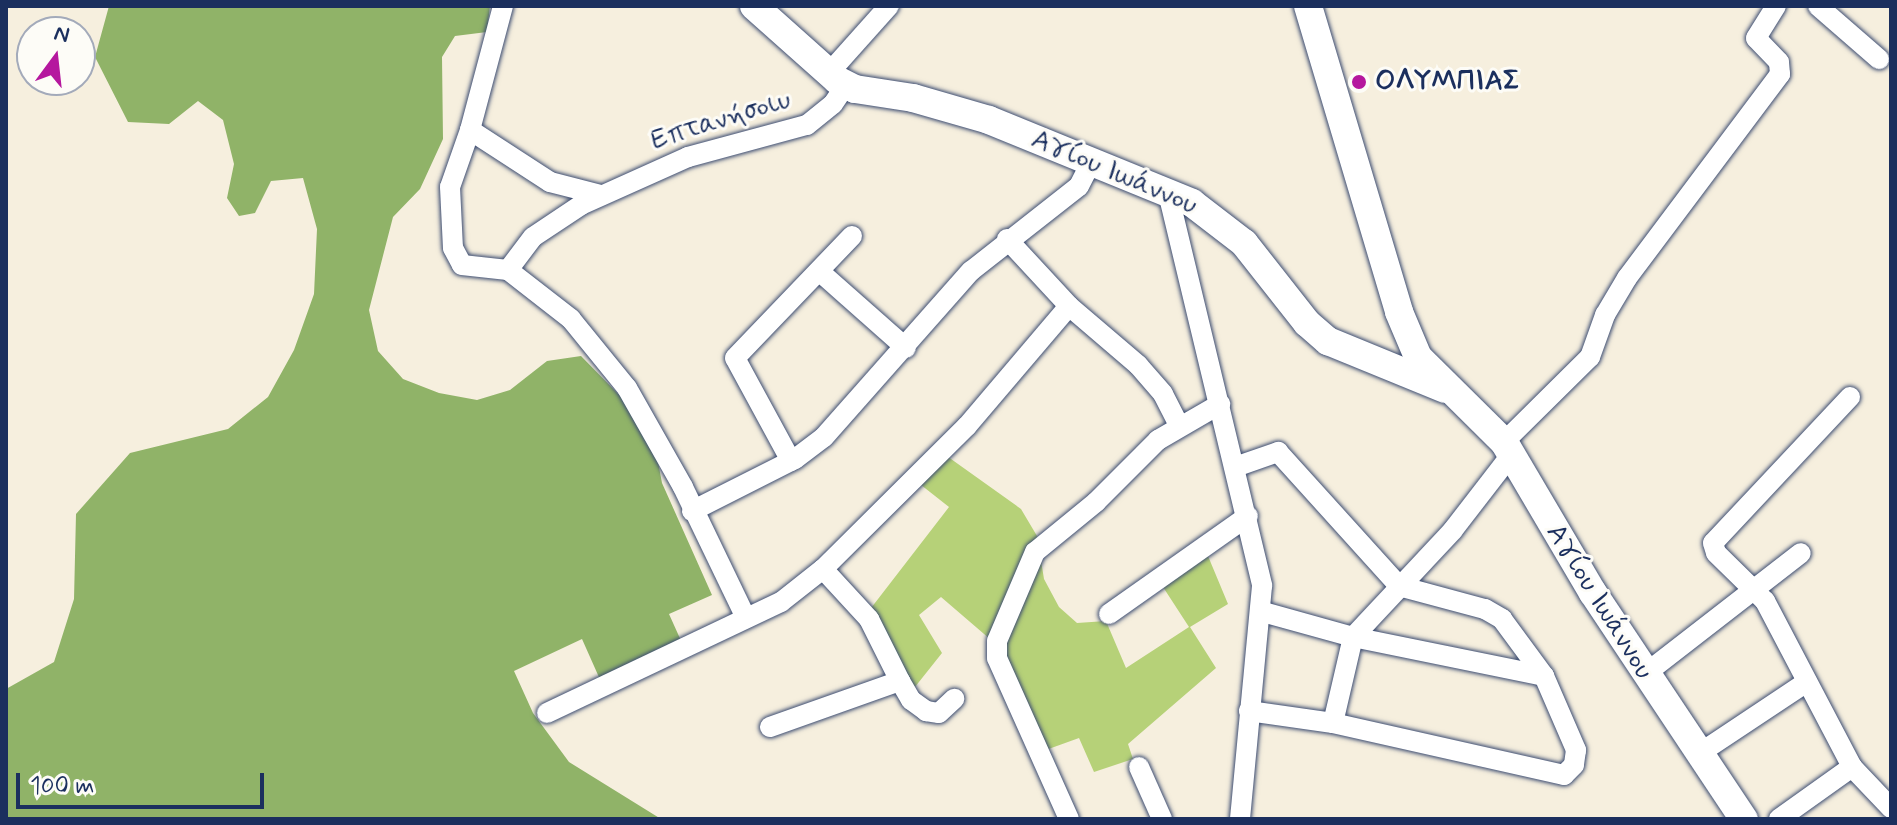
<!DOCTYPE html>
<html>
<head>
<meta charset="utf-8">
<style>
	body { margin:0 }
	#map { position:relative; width:1897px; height:825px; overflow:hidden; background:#f6efde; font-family:Mynerve,sans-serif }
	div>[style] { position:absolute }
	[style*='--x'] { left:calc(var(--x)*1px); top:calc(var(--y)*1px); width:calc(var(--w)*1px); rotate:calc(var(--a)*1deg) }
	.green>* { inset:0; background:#b6d178 }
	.forest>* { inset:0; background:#90b368 }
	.roads { filter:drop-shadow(0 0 2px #3c4c71) drop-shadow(0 0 2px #3c4c71) }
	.street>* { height:20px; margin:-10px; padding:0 10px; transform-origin:10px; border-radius:10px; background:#fff }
	.secondary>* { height:28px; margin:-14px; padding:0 14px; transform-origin:14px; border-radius:14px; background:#fff }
	.dots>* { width:22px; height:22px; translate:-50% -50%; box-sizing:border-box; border:4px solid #fdfcf7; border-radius:50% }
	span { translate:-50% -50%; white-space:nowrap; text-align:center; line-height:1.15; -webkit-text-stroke:6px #fdfcf7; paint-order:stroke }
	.poi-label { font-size:28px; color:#1b2f5e; font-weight:700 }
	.left { translate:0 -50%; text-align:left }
	.street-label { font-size:28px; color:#1b2f5e }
	.frame { position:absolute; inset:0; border:8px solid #1b2f5e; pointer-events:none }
	.north { position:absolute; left:16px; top:16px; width:80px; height:80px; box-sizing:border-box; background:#fdfcf7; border:2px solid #a3aaba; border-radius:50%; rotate:15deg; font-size:22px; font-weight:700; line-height:32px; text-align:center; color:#1b2f5e }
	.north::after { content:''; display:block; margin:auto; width:28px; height:36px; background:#b5179e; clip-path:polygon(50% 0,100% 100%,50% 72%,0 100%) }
	.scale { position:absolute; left:16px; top:773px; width:248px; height:36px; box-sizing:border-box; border:4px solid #1b2f5e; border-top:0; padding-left:10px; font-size:24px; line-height:28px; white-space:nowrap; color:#1b2f5e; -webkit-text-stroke:6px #fdfcf7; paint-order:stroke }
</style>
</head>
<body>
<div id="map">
	<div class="green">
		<i style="clip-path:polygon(944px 454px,1021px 509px,1037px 536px,1044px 579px,1059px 607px,1077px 623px,1106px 621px,1126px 668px,1189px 627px,1163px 587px,1208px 556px,1228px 604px,1190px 627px,1216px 668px,1128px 744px,1133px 759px,1094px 772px,1079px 738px,1043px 751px,1005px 652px,941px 597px,919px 615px,942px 653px,911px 692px,868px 612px,949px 507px,916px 481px)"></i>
	</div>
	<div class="forest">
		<i style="clip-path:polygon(109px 6px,490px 6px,487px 32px,455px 36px,442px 57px,443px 139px,420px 189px,393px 217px,369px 310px,378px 351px,403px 379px,439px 393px,477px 400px,510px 390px,547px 361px,581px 356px,627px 403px,656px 451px,662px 483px,712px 595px,669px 614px,687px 654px,602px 684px,582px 639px,514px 671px,533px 713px,569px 762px,661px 819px,6px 819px,6px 689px,54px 662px,74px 599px,76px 514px,130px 453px,228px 429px,268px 397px,294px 350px,314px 294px,317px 229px,303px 178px,271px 181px,255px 213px,239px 216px,227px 198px,234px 164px,223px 120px,198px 101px,169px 124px,128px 122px,95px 57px)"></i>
	</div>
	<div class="roads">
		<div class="street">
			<i style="--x:503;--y:6;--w:128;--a:104.9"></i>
			<i style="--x:470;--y:130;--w:95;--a:33"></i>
			<i style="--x:550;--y:182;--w:53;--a:14.3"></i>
			<i style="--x:1818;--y:6;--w:81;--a:41"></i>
			<i style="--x:829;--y:73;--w:90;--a:-48.2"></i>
			<i style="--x:470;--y:130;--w:60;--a:109.3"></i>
			<i style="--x:450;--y:187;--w:61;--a:87.2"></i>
			<i style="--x:453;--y:248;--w:19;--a:62"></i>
			<i style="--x:462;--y:265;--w:46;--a:6.2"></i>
			<i style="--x:1168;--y:193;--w:404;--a:76.5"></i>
			<i style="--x:1262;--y:586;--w:234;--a:95.4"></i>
			<i style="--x:1007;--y:239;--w:91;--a:47.2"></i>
			<i style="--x:1069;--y:306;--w:91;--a:40.5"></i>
			<i style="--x:1138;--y:365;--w:38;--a:49"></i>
			<i style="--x:1163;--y:394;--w:36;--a:63"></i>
			<i style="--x:819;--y:271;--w:116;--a:41.5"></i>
			<i style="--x:1850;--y:397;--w:200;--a:133.2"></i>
			<i style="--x:1713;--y:543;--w:10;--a:73"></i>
			<i style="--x:1716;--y:553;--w:69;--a:44.4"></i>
			<i style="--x:1765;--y:601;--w:187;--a:62.3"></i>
			<i style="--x:1852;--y:767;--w:57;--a:46.4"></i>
			<i style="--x:1504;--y:442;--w:121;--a:-44.7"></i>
			<i style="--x:1590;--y:357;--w:45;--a:-70.3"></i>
			<i style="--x:1605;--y:315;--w:43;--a:-59.3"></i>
			<i style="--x:1627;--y:278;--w:255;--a:-53.1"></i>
			<i style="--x:1780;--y:74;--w:12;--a:-95"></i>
			<i style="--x:1779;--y:62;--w:33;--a:-134"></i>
			<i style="--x:1756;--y:38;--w:38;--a:-58"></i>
			<i style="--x:791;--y:461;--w:117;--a:-118.5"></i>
			<i style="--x:735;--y:358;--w:169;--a:-46.2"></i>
			<i style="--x:1235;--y:467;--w:46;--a:-19.2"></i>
			<i style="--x:1278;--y:452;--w:181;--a:47.9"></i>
			<i style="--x:1399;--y:586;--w:89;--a:15"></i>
			<i style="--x:1485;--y:609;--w:20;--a:30"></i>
			<i style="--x:1502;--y:619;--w:71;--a:53.6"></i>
			<i style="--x:1544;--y:676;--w:81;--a:66.6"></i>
			<i style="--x:1576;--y:750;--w:15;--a:98"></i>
			<i style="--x:1574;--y:765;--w:14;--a:135"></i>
			<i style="--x:1564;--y:775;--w:237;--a:-167.3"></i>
			<i style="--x:1333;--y:723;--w:85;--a:-171.9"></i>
			<i style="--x:692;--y:511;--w:115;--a:-26.8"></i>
			<i style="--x:795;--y:459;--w:36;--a:-37"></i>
			<i style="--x:824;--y:437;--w:222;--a:-48.5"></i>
			<i style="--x:971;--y:271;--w:137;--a:-38.2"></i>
			<i style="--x:1079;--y:186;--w:28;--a:-63"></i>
			<i style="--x:1263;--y:612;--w:93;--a:15.5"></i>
			<i style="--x:1353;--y:637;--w:195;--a:11.5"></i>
			<i style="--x:1109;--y:614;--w:170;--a:-35.2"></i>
			<i style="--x:746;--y:618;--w:145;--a:-115.7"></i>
			<i style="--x:683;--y:487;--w:114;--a:-119.5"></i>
			<i style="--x:627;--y:388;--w:89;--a:-129.1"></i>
			<i style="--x:571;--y:319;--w:80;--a:-142.1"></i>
			<i style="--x:508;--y:270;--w:41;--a:-52.9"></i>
			<i style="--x:533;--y:237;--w:58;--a:-33.7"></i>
			<i style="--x:581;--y:205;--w:117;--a:-24.2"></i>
			<i style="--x:688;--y:157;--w:123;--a:-15.1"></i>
			<i style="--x:807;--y:125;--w:33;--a:-39"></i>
			<i style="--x:833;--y:104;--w:23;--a:-56"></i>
			<i style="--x:1645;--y:674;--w:197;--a:-37.8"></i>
			<i style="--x:900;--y:681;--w:22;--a:60"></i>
			<i style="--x:911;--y:700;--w:19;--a:36"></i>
			<i style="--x:926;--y:711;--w:13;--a:9"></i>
			<i style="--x:939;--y:713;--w:21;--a:-43"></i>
			<i style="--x:547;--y:713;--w:259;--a:-25.4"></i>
			<i style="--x:781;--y:602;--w:53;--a:-38.2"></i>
			<i style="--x:823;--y:569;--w:203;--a:-44.8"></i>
			<i style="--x:967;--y:426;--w:157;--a:-49.6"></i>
			<i style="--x:1333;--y:723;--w:88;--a:-76.9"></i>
			<i style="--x:1353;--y:637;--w:146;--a:-46.9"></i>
			<i style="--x:1453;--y:530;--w:95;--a:-52.3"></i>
			<i style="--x:770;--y:727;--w:138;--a:-19.5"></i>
			<i style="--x:900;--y:681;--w:69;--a:-116.6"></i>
			<i style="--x:869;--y:619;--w:68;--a:-132.6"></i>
			<i style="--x:1697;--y:755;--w:132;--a:-33.6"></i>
			<i style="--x:1139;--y:767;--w:57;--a:66.1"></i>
			<i style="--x:1069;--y:819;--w:176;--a:-114.1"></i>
			<i style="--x:997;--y:658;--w:17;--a:-90"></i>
			<i style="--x:997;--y:641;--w:97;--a:-66.9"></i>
			<i style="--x:1035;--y:552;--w:79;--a:-39.3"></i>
			<i style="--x:1096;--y:502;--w:88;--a:-45"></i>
			<i style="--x:1158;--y:440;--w:72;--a:-30.1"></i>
			<i style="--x:1779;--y:819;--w:90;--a:-35.5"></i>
		</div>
		<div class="secondary">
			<i style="--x:754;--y:6;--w:111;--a:41.7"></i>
			<i style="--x:837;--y:80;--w:20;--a:27"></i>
			<i style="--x:855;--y:89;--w:59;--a:8.8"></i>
			<i style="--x:913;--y:98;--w:79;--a:16.1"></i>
			<i style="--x:989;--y:120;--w:219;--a:22.2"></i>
			<i style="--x:1192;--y:203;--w:66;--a:37.6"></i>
			<i style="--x:1244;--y:243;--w:102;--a:51.8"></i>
			<i style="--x:1307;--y:323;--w:28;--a:41"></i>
			<i style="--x:1328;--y:341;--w:126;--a:22.3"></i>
			<i style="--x:1308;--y:6;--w:319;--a:73.4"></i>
			<i style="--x:1399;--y:312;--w:49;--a:67.1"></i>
			<i style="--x:1418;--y:357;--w:121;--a:44.7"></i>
			<i style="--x:1504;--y:442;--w:175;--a:59.5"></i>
			<i style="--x:1593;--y:593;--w:272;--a:56.3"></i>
		</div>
	</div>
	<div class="dots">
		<i style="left:1359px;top:82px;background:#b5179e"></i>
	</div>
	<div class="poi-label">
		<span class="left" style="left:1375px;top:82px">ΟΛΥΜΠΙΑΣ</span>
	</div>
	<div class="street-label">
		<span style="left:721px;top:121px;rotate:-17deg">Επτανήσοιυ</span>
		<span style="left:1114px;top:173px;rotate:23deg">Αγίου Ιωάννου</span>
		<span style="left:1599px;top:602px;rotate:58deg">Αγίου Ιωάννου</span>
	</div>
	<div class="frame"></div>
	<div class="north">N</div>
	<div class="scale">100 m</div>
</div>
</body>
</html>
